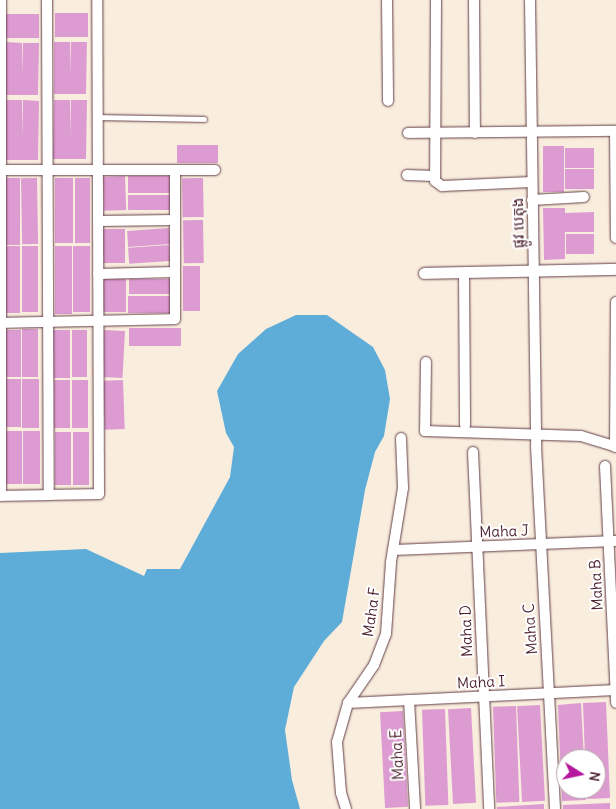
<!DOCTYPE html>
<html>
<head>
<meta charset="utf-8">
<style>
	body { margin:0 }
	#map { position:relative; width:616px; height:809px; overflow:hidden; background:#f9edde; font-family:Delius,"Noto Sans Khmer",sans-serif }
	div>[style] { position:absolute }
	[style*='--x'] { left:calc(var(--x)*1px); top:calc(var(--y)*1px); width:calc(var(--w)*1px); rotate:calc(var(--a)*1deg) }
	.water>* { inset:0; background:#5eadd8 }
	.building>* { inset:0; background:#dc9bd1; transform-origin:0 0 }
	.roads { filter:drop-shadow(0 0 1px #643e46) drop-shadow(0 0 1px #643e46) }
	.service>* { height:5px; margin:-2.5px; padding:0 2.5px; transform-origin:2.5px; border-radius:2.5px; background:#fff }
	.minor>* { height:10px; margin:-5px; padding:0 5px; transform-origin:5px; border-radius:5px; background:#fff }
	.tertiary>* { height:11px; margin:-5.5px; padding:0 5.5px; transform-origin:5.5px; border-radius:5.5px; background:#fff }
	span { translate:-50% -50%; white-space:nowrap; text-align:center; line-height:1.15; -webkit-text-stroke:4px #fff; paint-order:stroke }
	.street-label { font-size:15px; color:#4a1f2b }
	.north { position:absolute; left:556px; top:749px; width:50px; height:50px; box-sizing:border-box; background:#fff; border:1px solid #b7a5aa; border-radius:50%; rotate:100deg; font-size:14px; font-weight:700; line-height:20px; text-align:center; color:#4a1f2b }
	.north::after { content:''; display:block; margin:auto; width:18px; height:22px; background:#b5179e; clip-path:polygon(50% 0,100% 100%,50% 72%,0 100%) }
</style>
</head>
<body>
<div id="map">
	<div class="water">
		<i style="clip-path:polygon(296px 315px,327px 315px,373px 347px,385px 370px,390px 399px,384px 436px,375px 452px,365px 490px,342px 622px,324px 641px,294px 687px,285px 730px,292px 780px,300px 809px,0 809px,0 553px,86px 549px,144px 576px,147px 569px,180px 569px,230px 477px,234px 447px,226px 433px,217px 391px,238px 354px,266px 329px)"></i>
	</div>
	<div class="building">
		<i style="left:55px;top:13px;width:33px;height:24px"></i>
		<i style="left:6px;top:14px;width:33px;height:24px"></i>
		<i style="clip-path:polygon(6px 42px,22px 43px,23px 76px,23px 43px,39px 43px,38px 95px,6px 95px)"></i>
		<i style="clip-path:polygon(54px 42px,70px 42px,71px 74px,71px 42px,87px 42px,86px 94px,54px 94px)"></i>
		<i style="clip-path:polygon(6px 100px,22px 100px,23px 138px,23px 100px,39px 101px,38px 160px,5px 160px)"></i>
		<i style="clip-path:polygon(54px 100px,70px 100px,71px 137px,71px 100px,87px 100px,86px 159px,53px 159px)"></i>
		<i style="left:218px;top:145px;width:18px;height:41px;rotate:90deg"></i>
		<i style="left:543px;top:146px;width:21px;height:46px"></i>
		<i style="left:565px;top:148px;width:29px;height:20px"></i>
		<i style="left:565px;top:169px;width:29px;height:20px"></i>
		<i style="left:125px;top:176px;width:34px;height:22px;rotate:88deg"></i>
		<i style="left:170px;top:176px;width:17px;height:42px;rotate:90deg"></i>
		<i style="left:5px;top:178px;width:15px;height:67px"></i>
		<i style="left:37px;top:178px;width:66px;height:16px;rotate:89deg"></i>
		<i style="left:55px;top:178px;width:18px;height:65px"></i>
		<i style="left:75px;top:178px;width:15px;height:65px"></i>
		<i style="left:203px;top:178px;width:39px;height:21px;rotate:89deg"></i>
		<i style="left:128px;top:195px;width:42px;height:15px"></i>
		<i style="clip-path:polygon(543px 208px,565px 208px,565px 213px,594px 212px,594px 232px,565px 232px,565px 259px,544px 260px)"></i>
		<i style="left:203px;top:220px;width:43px;height:20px;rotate:89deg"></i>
		<i style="left:169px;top:228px;width:16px;height:42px;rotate:86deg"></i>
		<i style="left:103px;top:229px;width:22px;height:34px"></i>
		<i style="left:566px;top:234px;width:28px;height:20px"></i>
		<i style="left:169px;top:245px;width:16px;height:41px;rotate:86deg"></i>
		<i style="left:5px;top:246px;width:15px;height:67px"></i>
		<i style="left:22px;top:246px;width:16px;height:66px"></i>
		<i style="left:55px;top:246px;width:17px;height:68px"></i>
		<i style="left:73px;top:246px;width:17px;height:66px"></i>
		<i style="left:200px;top:266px;width:45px;height:17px;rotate:90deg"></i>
		<i style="left:103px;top:279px;width:23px;height:33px"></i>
		<i style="left:129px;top:279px;width:41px;height:15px"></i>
		<i style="left:128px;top:296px;width:42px;height:17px"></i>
		<i style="left:181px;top:328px;width:18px;height:52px;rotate:90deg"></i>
		<i style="left:22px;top:329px;width:16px;height:48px"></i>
		<i style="left:4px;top:330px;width:17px;height:47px"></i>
		<i style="left:53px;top:330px;width:17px;height:48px"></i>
		<i style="left:72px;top:330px;width:15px;height:47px"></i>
		<i style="left:104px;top:330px;width:21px;height:47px;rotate:3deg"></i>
		<i style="left:4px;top:379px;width:17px;height:48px"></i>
		<i style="left:22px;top:379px;width:17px;height:49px"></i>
		<i style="left:54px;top:380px;width:16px;height:48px"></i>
		<i style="left:72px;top:380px;width:16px;height:48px"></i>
		<i style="left:123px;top:380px;width:49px;height:20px;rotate:88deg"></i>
		<i style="left:6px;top:431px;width:16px;height:53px"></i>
		<i style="left:23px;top:431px;width:17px;height:53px"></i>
		<i style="left:55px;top:432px;width:16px;height:53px"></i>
		<i style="left:73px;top:432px;width:16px;height:53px"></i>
		<i style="clip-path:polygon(606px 702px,610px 798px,587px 799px,587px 789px,596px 789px,596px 759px,585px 759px,583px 703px)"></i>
		<i style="clip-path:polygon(581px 703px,584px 759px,566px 759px,566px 789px,585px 789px,586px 800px,562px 801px,558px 705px)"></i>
		<i style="left:540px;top:705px;width:96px;height:23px;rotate:87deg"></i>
		<i style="left:516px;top:706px;width:96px;height:23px;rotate:88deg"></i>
		<i style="left:471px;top:708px;width:95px;height:23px;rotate:87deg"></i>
		<i style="left:445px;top:709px;width:96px;height:23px;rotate:88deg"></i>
		<i style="left:403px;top:711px;width:96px;height:23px;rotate:87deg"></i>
		<i style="clip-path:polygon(610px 803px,610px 809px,563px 809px,563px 805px)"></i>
		<i style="clip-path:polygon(544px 804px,544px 809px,497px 809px,497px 807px)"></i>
	</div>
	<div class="roads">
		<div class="service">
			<i style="--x:98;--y:117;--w:106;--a:1.1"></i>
		</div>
		<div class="minor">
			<i style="--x:1;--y:0;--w:496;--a:90"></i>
			<i style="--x:1;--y:496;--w:48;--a:-1.2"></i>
			<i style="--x:47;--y:0;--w:495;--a:89.8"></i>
			<i style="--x:49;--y:495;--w:50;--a:-1.1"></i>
			<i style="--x:99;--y:494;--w:494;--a:-90.2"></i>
			<i style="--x:387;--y:0;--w:101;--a:89.4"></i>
			<i style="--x:436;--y:0;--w:181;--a:90.3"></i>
			<i style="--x:435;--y:181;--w:9;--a:36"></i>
			<i style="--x:442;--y:186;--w:90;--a:-2.5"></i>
			<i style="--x:474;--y:0;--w:133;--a:89.6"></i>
			<i style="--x:530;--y:0;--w:446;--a:89.2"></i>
			<i style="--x:536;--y:446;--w:363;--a:87"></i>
			<i style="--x:615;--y:132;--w:106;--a:89.5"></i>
			<i style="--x:408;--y:133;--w:208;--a:-0.6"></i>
			<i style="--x:2;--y:170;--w:213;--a:0"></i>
			<i style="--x:407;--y:175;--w:27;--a:2"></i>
			<i style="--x:532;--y:200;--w:52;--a:-3.3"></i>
			<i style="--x:98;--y:221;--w:77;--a:-0.7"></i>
			<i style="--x:464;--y:273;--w:152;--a:89.6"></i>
			<i style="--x:98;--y:274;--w:77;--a:-1.5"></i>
			<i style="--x:1;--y:323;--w:174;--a:-1.3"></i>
			<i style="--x:175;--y:319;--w:149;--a:-90"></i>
			<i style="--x:426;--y:362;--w:69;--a:90.8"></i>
			<i style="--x:425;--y:431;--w:156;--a:1.8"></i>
			<i style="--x:581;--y:436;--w:37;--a:17"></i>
			<i style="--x:615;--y:447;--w:145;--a:-89.6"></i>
			<i style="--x:473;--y:452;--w:357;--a:87.4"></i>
			<i style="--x:605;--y:466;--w:237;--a:87.3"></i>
			<i style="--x:393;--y:550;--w:223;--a:-2.3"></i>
			<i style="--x:409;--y:700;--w:109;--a:86.8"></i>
			<i style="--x:348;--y:703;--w:268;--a:-2.8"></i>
			<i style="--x:346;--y:809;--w:17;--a:-107"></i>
			<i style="--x:341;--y:793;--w:51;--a:-94.5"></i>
			<i style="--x:337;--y:742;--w:41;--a:-74.2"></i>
			<i style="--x:348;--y:703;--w:46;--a:-55.6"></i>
			<i style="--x:374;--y:665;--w:33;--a:-69"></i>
			<i style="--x:386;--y:634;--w:72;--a:-86"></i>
			<i style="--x:391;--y:562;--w:75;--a:-80.8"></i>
			<i style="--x:403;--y:488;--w:50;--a:-92.3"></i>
		</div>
		<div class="tertiary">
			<i style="--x:424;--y:273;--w:192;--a:-1.2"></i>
		</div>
	</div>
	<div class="street-label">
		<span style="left:518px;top:223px;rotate:-91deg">ផ្លូវ បេតុង</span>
		<span style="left:504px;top:531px;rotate:-2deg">Maha J</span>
		<span style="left:596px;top:585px;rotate:-93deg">Maha B</span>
		<span style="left:371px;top:612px;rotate:-82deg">Maha F</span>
		<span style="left:530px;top:629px;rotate:-94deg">Maha C</span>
		<span style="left:466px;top:631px;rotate:-92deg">Maha D</span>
		<span style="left:481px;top:682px;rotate:-3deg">Maha I</span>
		<span style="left:397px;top:755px;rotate:-93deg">Maha E</span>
	</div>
	<div class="north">N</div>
</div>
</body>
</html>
